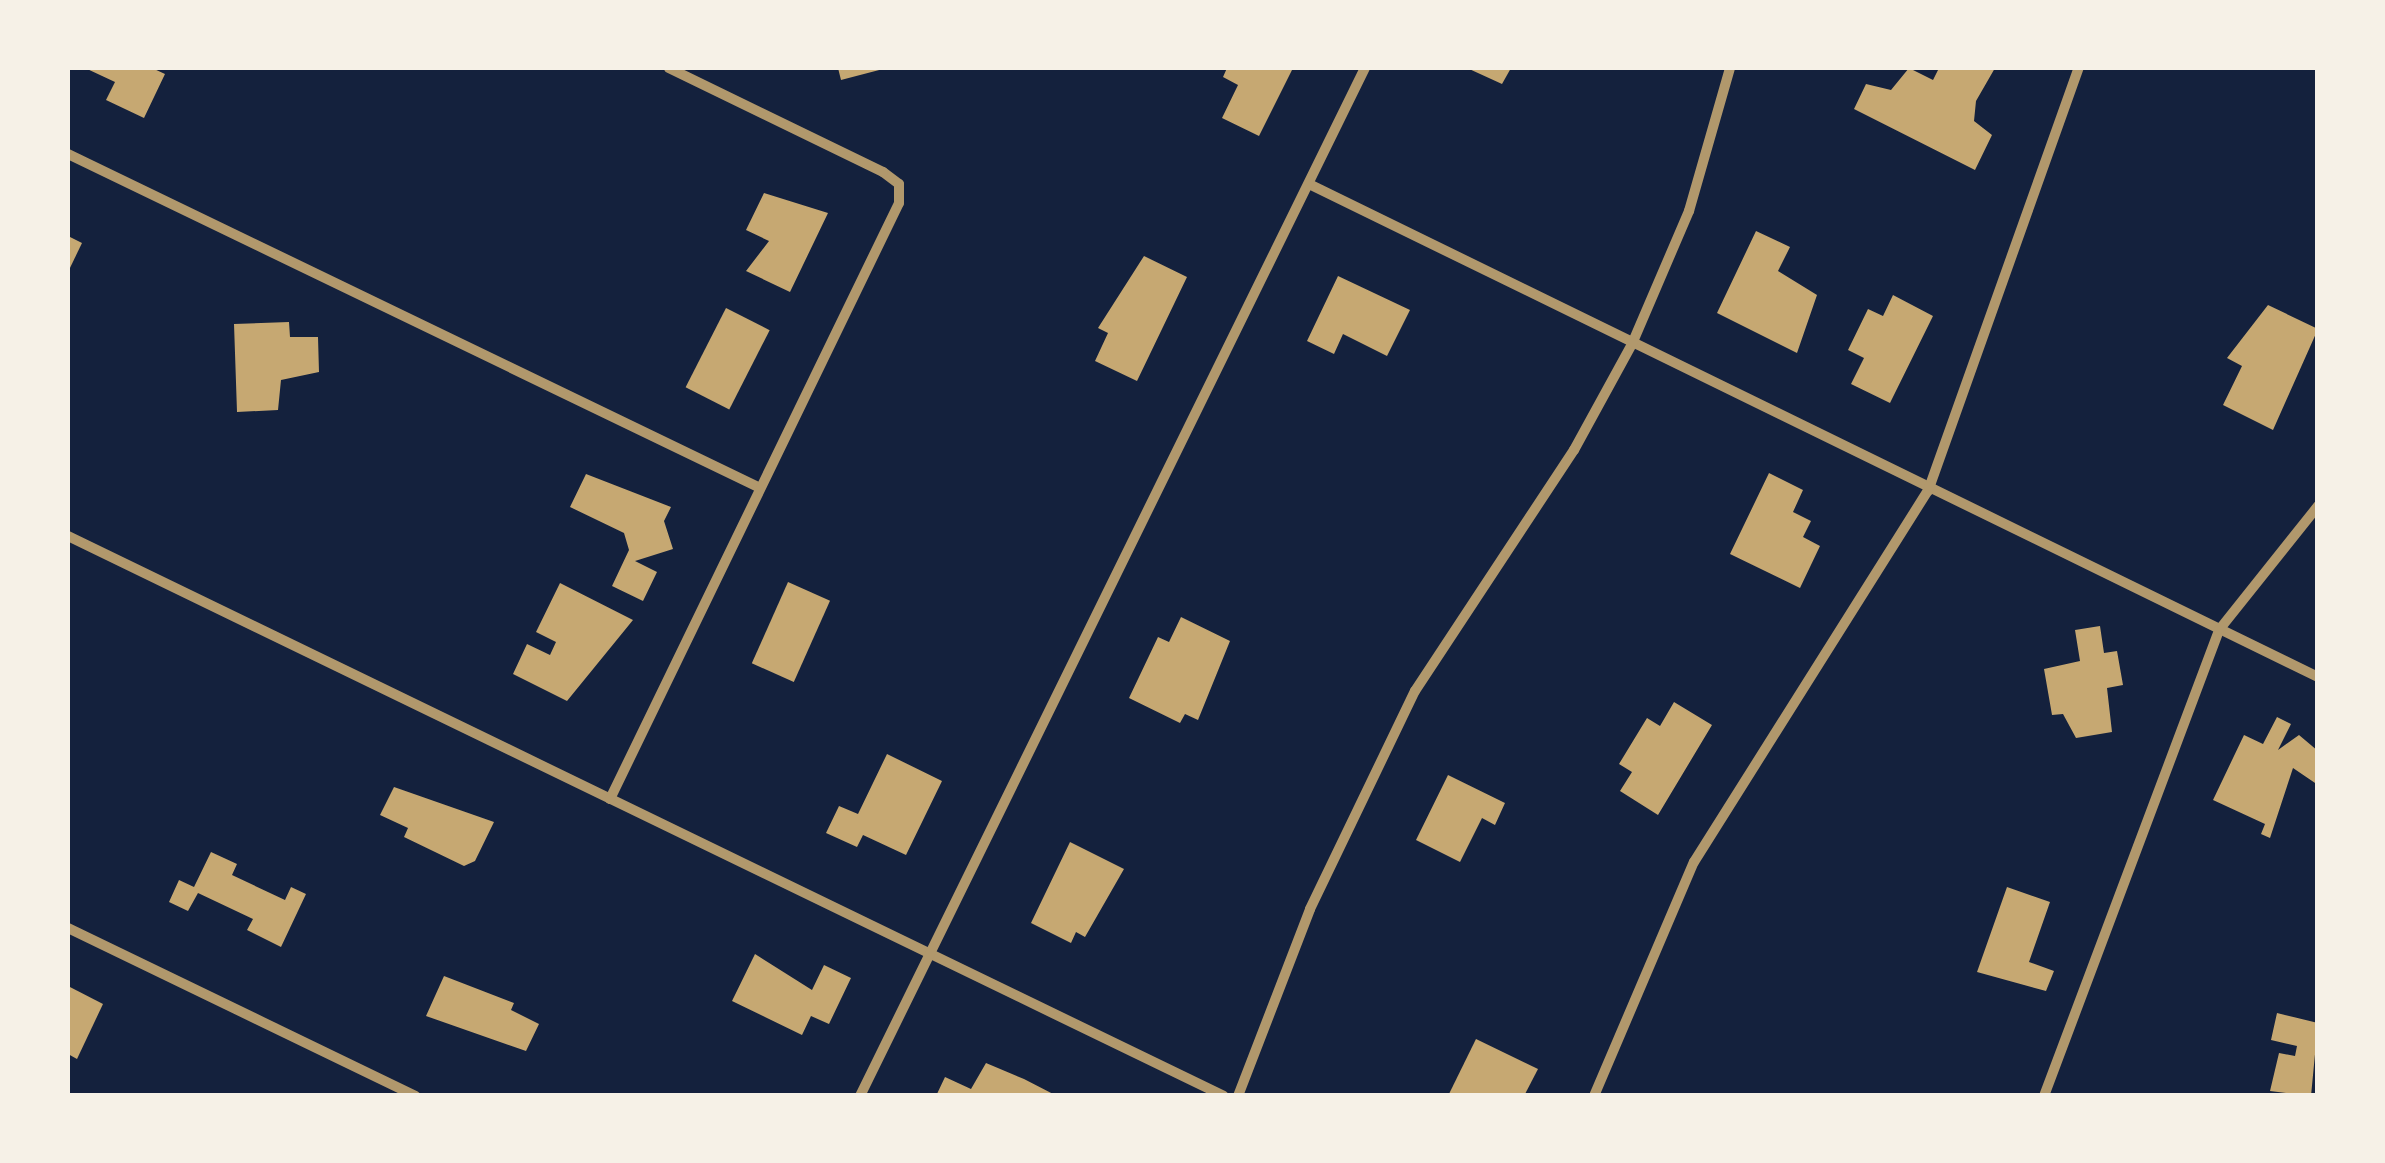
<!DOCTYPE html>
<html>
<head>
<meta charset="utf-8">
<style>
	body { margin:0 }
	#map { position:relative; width:2385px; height:1163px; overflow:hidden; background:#14213d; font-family:"Asap Condensed",sans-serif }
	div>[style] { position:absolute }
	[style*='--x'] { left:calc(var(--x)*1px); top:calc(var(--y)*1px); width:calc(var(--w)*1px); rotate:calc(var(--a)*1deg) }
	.building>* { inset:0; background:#c6a872; transform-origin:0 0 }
	.minor>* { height:10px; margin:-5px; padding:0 5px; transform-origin:5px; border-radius:5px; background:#b1986c }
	span { translate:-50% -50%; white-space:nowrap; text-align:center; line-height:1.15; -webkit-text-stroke:10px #f6f1e7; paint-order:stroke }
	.frame { position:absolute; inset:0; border:70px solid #f6f1e7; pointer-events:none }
</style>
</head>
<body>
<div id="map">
	<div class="building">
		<i style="clip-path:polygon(85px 68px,152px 68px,165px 74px,144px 118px,106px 100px,115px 82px)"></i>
		<i style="clip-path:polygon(838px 68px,882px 68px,883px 69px,841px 80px)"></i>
		<i style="clip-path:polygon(1227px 68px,1293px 68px,1259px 136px,1222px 118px,1238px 85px,1223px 77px)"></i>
		<i style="clip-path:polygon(1467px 68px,1511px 68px,1502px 84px)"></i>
		<i style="clip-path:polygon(1909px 68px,1933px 80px,1939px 68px,1995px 68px,1976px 101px,1974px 121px,1992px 135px,1975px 170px,1854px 109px,1866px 84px,1891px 90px)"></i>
		<i style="clip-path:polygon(764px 193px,828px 213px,790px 292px,746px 271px,769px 241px,746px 230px)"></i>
		<i style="clip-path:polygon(1756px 231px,1790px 247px,1778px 271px,1817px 295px,1797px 353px,1717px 313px)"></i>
		<i style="clip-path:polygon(68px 236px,82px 243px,68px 272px)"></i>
		<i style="clip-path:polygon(1144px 256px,1187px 277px,1137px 381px,1095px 361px,1108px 333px,1098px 328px)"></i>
		<i style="clip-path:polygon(1338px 276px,1410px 310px,1387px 356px,1343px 334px,1334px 354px,1307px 341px)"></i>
		<i style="clip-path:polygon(1893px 295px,1933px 316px,1890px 403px,1851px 384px,1864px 358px,1848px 350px,1868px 309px,1883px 316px)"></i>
		<i style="clip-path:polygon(2268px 305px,2318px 329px,2273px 430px,2223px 405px,2242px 366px,2227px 358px)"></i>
		<i style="left:726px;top:308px;width:49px;height:89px;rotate:27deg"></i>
		<i style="clip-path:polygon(289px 322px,290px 337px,318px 337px,319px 372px,281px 380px,278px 410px,237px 412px,234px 324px)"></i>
		<i style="clip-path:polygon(1769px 473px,1803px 490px,1793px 512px,1811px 521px,1803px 537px,1820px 546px,1800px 588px,1730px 554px)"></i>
		<i style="clip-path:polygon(586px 474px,671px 507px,664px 521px,673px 549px,635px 561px,657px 572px,643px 601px,612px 586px,629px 550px,624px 533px,570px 507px)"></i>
		<i style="left:788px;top:582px;width:46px;height:89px;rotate:24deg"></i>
		<i style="clip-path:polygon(560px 583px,633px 620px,567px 701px,513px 674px,527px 644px,550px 655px,556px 642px,536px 632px)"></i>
		<i style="clip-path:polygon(1181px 617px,1230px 641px,1198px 720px,1185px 714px,1180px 723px,1129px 698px,1158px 637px,1169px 642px)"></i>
		<i style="clip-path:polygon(2100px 626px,2104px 653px,2117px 651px,2123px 685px,2107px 688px,2112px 732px,2076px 738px,2063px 714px,2052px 715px,2044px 669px,2080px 661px,2075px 630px)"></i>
		<i style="clip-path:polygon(1674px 702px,1712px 725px,1658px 815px,1620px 791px,1632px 772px,1619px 764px,1647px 718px,1660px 726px)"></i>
		<i style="clip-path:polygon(2277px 717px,2291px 724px,2278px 750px,2299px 735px,2318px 751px,2318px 785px,2293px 768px,2270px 838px,2261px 834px,2265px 824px,2213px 800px,2244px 735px,2263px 744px)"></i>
		<i style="clip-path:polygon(887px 754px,942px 781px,906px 855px,863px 835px,857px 847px,826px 833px,839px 806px,858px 814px)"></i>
		<i style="clip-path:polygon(1448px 775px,1505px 803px,1495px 825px,1482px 818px,1460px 862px,1416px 840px)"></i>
		<i style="clip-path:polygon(394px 787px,494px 822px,475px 861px,464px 866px,404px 837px,408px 828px,380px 815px)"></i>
		<i style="clip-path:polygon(1070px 842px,1124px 869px,1085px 937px,1076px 932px,1071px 943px,1031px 923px)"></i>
		<i style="clip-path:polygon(211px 852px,237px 864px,232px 875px,285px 900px,291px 887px,306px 894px,281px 947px,247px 930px,253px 919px,198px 893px,188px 911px,169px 902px,179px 880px,194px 887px)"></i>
		<i style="clip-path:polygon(2007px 887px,2050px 902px,2029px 962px,2054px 971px,2046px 991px,1977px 972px)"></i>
		<i style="clip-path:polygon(755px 954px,812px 990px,824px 965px,851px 978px,829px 1024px,811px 1016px,802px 1035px,732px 1001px)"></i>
		<i style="clip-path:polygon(444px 976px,514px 1003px,511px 1010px,539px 1024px,526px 1051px,426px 1016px)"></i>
		<i style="clip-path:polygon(68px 986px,103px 1004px,77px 1059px,68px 1054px)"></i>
		<i style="clip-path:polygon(2277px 1013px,2318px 1023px,2311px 1096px,2270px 1091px,2279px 1053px,2295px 1056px,2297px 1046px,2271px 1040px)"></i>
		<i style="clip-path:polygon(1476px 1039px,1538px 1069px,1524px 1096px,1448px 1096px)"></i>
		<i style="clip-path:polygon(986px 1063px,1024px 1079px,1057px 1096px,936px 1096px,945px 1077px,971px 1089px)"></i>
	</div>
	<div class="minor">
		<i style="--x:68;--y:154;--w:768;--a:25.76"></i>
		<i style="--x:1309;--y:184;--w:1123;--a:26.04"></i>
		<i style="--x:68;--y:536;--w:1284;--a:25.85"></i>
		<i style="--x:610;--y:799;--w:662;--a:-64.13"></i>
		<i style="--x:899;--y:203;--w:19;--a:-90"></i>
		<i style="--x:899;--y:184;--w:20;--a:-143"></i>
		<i style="--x:883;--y:172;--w:238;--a:-154.1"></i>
		<i style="--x:68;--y:928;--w:386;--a:25.8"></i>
		<i style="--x:860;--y:1096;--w:1145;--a:-63.84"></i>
		<i style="--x:1238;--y:1096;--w:200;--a:-68.9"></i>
		<i style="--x:1310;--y:909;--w:242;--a:-64.3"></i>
		<i style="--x:1415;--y:691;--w:289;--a:-56.6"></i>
		<i style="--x:1574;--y:450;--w:121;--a:-61.3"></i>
		<i style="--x:1632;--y:344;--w:145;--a:-66.8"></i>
		<i style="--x:1689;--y:211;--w:149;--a:-74"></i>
		<i style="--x:1594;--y:1096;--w:254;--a:-66.9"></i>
		<i style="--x:1694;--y:862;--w:439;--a:-57.8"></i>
		<i style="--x:1928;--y:491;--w:449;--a:-70.4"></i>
		<i style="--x:2044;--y:1096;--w:498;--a:-69.4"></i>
		<i style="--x:2219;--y:630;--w:159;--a:-51.4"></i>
	</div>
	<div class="frame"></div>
</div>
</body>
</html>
